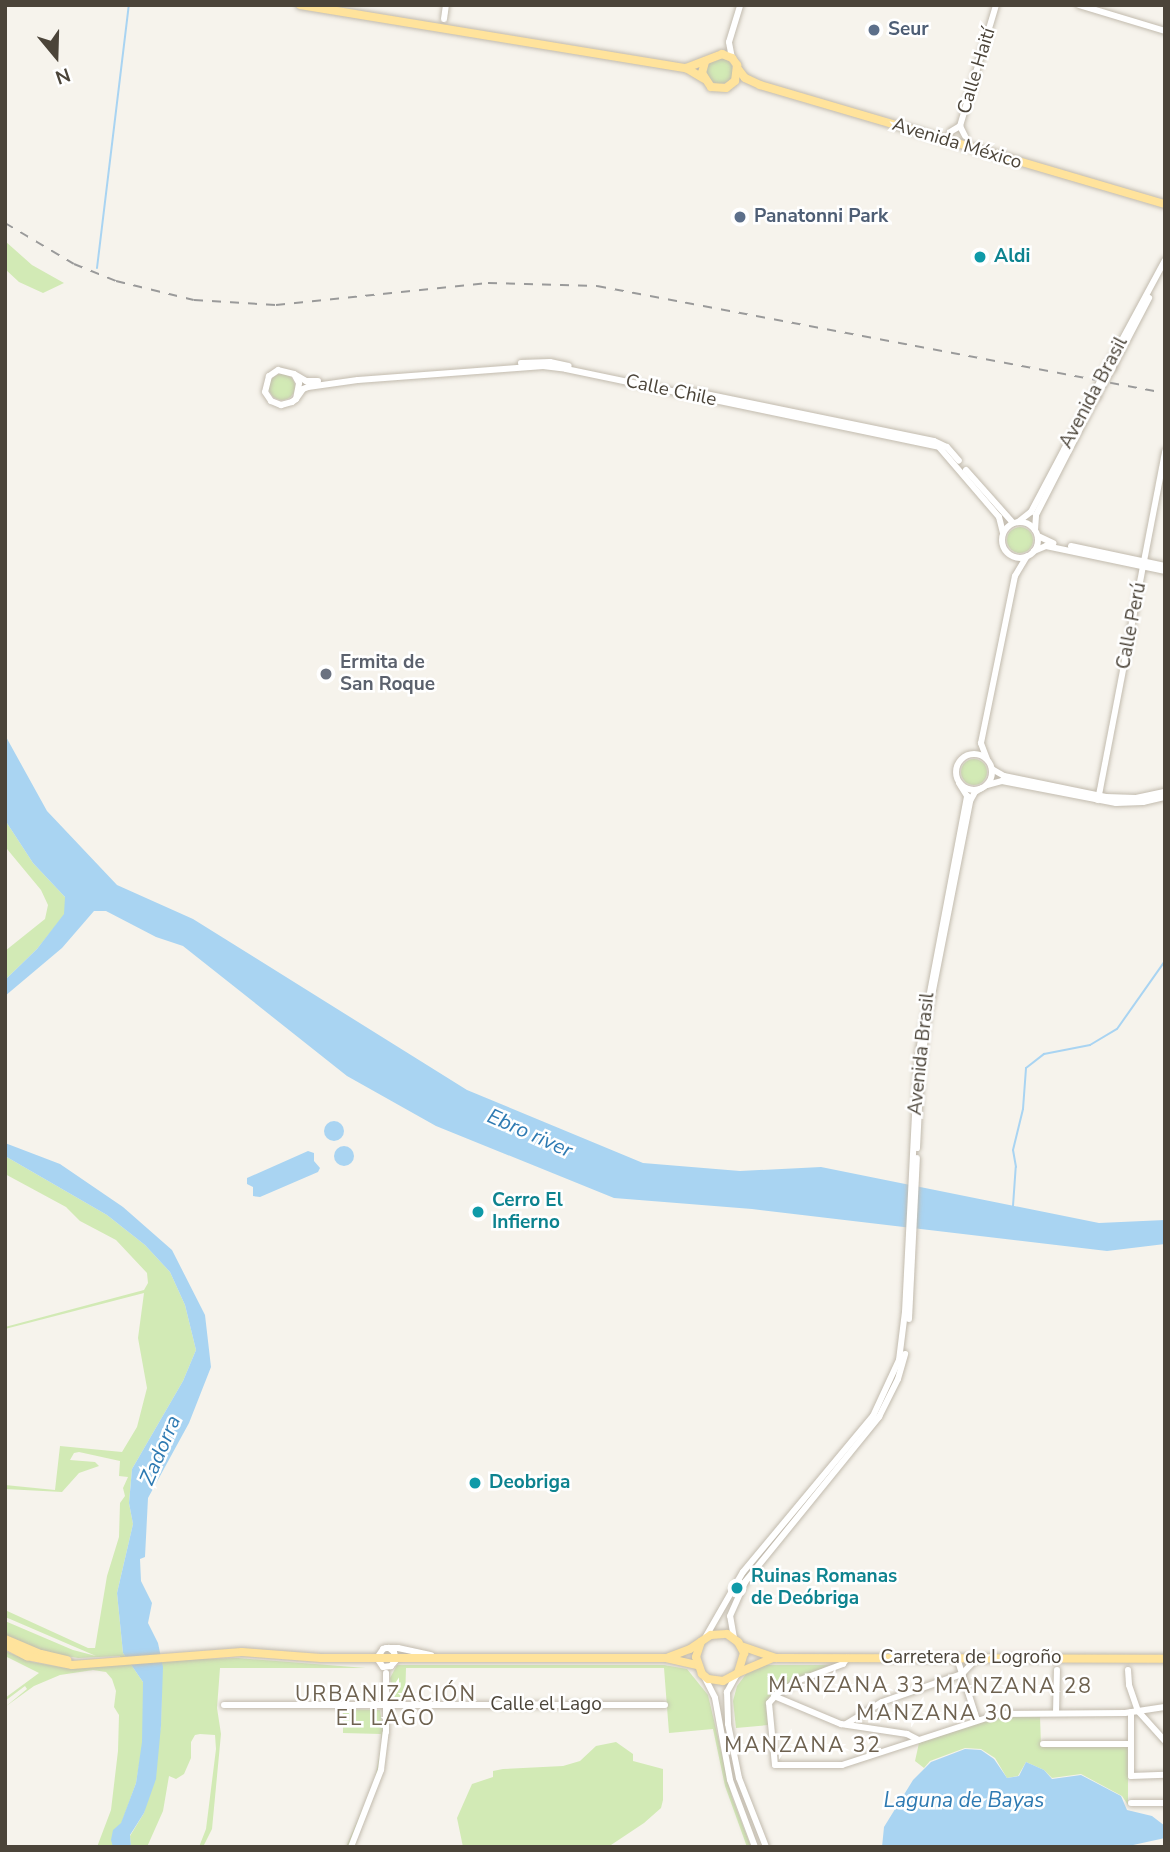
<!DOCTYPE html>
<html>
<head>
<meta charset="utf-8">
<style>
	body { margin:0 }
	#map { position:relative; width:1170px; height:1852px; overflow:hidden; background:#f6f3ec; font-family:"Nunito Sans",sans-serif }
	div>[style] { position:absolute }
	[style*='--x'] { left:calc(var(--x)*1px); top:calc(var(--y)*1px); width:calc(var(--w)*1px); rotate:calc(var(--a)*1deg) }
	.green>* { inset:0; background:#d2eab5 }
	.round { border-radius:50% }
	.water>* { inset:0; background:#a9d4f2 }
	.stream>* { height:2px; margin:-1px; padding:0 1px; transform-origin:1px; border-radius:1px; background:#a9d4f2 }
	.roads { filter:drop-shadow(0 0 2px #c2bbae) drop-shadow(0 0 2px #c2bbae) }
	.minor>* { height:6px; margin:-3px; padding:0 3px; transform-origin:3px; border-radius:3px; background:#fff }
	.minor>.ring { margin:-3px; padding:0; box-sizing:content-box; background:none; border:6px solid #fff; border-radius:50% }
	.major>* { height:8px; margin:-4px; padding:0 4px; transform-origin:4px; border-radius:4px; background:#ffe39c }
	.rail>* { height:2px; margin-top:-1px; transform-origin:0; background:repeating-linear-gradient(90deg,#9a9a9a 0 9px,transparent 0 18px) }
	.bridges { filter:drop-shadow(0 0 2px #c2bbae) drop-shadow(0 0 2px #c2bbae) }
	.minor-bridge>* { height:6px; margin:-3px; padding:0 3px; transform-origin:3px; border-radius:3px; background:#fff }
	.dots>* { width:19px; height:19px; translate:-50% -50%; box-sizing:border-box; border:4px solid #fff; border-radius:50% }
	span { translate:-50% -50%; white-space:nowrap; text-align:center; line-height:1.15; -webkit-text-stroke:5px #fff; paint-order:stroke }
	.service-label { font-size:19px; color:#4e5e75; font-weight:700 }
	.left { translate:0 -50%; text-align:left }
	.street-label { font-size:19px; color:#4b4439 }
	.culture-label { font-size:19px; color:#0d838f; font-weight:700 }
	.worship-label { font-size:19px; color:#5b616d; font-weight:700 }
	.water-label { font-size:21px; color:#2e7ab2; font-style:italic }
	.neighbourhood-label { font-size:21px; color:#6e6250; letter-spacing:2px }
	.frame { position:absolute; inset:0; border:7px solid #4b4439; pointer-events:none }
	.north { position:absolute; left:21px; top:21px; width:70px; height:70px; -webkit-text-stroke:5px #fff; paint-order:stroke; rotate:161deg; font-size:19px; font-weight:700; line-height:28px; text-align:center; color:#4b4439 }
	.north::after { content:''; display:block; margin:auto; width:24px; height:32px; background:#4b4439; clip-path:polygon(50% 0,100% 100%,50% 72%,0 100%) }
</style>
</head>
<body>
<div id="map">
	<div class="green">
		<i class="round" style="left:707px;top:58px;width:26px;height:26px"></i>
		<i style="clip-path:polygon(5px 241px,32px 265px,64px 283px,43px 293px,19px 282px,5px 269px)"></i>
		<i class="round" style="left:269px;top:374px;width:26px;height:26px"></i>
		<i class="round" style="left:1007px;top:527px;width:26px;height:26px"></i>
		<i class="round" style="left:961px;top:759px;width:26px;height:26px"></i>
		<i style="clip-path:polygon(5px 820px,33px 863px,65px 897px,65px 914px,37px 949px,5px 980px,5px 951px,45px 919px,48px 905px,41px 890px,7px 849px)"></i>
		<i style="clip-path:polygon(5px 1156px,107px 1215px,145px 1245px,170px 1272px,185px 1305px,196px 1350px,183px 1381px,132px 1469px,129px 1503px,133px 1524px,117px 1593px,123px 1653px,143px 1682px,143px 1742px,136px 1783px,113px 1847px,97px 1847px,111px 1810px,118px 1751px,119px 1715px,114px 1707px,116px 1691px,112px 1679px,106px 1672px,93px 1670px,60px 1675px,34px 1686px,5px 1707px,27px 1689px,25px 1686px,5px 1701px,5px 1698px,39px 1673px,5px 1656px,5px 1651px,32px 1662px,66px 1668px,122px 1665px,120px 1656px,78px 1658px,43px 1652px,5px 1636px,5px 1621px,73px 1650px,96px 1656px,10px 1619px,5px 1617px,5px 1610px,88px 1648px,95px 1648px,107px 1576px,119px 1537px,120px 1503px,125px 1496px,123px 1488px,128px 1477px,119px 1476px,120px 1461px,79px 1452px,74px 1453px,70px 1460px,95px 1462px,99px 1466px,79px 1473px,62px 1492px,5px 1489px,5px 1485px,55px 1490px,60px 1446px,122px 1452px,137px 1427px,147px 1388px,138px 1338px,144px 1293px,5px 1329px,5px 1327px,144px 1290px,148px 1283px,147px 1273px,116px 1240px,80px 1221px,66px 1207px,5px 1174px)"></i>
		<i style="clip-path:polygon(238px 1658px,366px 1668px,220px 1668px,217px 1708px,221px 1734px,212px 1829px,203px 1847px,199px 1847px,206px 1829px,216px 1749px,215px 1735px,200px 1734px,195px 1735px,191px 1742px,191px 1758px,184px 1774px,176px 1779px,169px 1776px,163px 1811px,147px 1847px,131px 1847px,130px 1836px,144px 1813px,161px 1726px,162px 1660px)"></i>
		<i style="clip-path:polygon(397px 1665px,664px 1665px,687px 1669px,708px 1695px,732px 1797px,751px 1847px,747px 1847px,725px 1786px,713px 1729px,669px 1733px,664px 1668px,406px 1668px,405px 1701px,393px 1701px,390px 1678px)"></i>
		<i style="clip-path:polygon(766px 1665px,829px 1665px,769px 1697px,766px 1706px,768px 1725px,736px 1728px,733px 1701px,737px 1686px,746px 1674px)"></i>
		<i style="clip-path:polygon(343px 1709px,380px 1710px,384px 1734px,379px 1773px,351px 1847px,346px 1847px,374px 1783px,382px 1742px,381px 1734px,343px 1733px)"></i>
		<i style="clip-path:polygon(1009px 1716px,1040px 1716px,1041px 1746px,1128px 1745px,1128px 1805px,1122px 1796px,1081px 1774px,1052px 1778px,1044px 1770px,1026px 1762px,1018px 1776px,1007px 1778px,995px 1758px,981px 1749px,965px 1748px,930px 1761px,924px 1768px,915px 1761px,919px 1743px,989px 1719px)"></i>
		<i style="clip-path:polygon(616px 1742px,633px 1754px,633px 1761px,663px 1769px,663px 1800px,661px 1808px,644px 1823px,608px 1847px,463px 1847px,457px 1818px,472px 1784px,493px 1777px,493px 1771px,503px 1769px,563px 1766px,580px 1761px,596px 1746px)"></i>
	</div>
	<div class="water">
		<i style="clip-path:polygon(5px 735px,47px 811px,117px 885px,193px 919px,467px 1090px,643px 1163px,740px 1171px,821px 1167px,1099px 1223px,1165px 1220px,1165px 1244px,1107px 1251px,752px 1209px,614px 1198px,436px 1126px,347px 1076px,183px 946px,156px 937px,106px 911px,94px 911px,62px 948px,5px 996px,5px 980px,37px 949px,64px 914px,65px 897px,33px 863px,5px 820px)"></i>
		<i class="round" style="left:324px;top:1121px;width:20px;height:20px"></i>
		<i style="clip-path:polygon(5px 1143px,60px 1164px,123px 1207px,172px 1250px,205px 1315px,211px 1367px,189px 1423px,148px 1498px,145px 1557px,140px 1559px,141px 1581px,152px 1603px,148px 1623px,158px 1643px,163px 1667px,161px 1726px,156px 1779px,144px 1813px,130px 1835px,131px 1847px,113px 1847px,111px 1840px,113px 1830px,121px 1823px,136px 1783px,142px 1742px,143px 1682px,123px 1653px,117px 1593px,133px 1524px,129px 1503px,132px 1469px,183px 1381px,196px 1350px,185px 1305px,170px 1272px,145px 1245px,107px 1215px,5px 1156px)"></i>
		<i class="round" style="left:334px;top:1146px;width:20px;height:20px"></i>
		<i style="clip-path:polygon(308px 1151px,314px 1153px,314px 1161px,320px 1168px,318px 1172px,260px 1197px,253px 1196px,253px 1187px,247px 1184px,247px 1178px)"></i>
		<i style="clip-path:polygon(965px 1749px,981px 1750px,994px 1759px,1007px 1778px,1019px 1776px,1026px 1762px,1044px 1770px,1052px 1779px,1081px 1775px,1121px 1796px,1127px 1810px,1152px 1816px,1165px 1826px,1165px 1838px,1124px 1847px,882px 1847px,884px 1827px,913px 1780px,931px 1762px)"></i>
	</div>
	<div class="stream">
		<i style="--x:97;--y:268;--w:265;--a:-83.1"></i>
		<i style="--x:1013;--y:1206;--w:39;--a:-86"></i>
		<i style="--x:1016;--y:1167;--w:17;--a:-100"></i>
		<i style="--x:1013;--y:1150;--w:42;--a:-76.3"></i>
		<i style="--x:1023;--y:1109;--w:41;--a:-85.8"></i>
		<i style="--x:1026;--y:1068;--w:23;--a:-38"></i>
		<i style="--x:1044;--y:1054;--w:47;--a:-11.1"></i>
		<i style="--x:1090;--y:1045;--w:31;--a:-31"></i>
		<i style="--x:1117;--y:1029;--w:83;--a:-54.8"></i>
	</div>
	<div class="roads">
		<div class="minor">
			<i style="--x:1079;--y:5;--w:90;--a:16.8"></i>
			<i style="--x:444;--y:19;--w:14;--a:-82"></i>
			<i style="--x:732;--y:58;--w:16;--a:-101"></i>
			<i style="--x:729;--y:42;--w:39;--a:-73"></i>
			<i style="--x:950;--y:132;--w:12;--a:-31"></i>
			<i style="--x:965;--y:136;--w:11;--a:-117"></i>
			<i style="--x:960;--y:126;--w:126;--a:-73.4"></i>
			<i style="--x:521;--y:363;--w:29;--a:-2"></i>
			<i style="--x:550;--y:362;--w:19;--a:12"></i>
			<i style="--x:1108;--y:366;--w:120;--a:-61.7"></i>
			<i style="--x:1113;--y:367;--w:78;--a:-62.4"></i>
			<i style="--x:296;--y:375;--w:12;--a:31"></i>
			<i style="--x:306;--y:381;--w:12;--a:0"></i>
			<i style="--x:686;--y:390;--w:253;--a:11.6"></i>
			<i style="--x:934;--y:441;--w:14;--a:25"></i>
			<i style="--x:947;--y:447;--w:18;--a:49"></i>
			<i style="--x:296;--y:399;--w:16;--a:-79"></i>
			<i style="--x:299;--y:383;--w:10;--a:-119"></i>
			<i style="--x:294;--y:374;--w:16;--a:-166"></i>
			<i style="--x:278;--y:370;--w:11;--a:146"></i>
			<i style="--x:269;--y:376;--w:16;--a:104"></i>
			<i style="--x:265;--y:392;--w:11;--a:56"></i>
			<i style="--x:271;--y:401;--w:11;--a:22"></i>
			<i style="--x:281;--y:405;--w:11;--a:-15"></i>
			<i style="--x:292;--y:402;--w:5;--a:-37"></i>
			<i style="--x:296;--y:399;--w:12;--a:-55"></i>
			<i style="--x:303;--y:389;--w:5;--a:-22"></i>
			<i style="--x:308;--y:387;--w:50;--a:-8"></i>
			<i style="--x:358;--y:380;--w:186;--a:-4.3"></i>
			<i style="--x:543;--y:366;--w:23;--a:7"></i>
			<i style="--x:566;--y:369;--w:381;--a:11.8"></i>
			<i style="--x:939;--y:447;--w:92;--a:49.4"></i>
			<i style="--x:999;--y:517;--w:16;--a:76"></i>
			<i style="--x:966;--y:470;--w:71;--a:48.4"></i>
			<i style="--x:1018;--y:522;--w:16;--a:-38"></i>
			<i style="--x:1031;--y:512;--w:132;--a:-62.1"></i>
			<i class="ring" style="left:1002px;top:522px;width:30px;height:30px"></i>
			<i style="--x:1035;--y:530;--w:15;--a:-86"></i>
			<i style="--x:1036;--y:515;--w:134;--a:-62.9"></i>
			<i style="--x:1038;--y:536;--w:17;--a:25"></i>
			<i style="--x:1071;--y:546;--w:96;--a:12"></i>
			<i style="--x:1034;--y:551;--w:13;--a:-23"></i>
			<i style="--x:1046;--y:546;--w:122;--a:11.9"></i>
			<i class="ring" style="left:956px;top:754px;width:30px;height:30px"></i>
			<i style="--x:987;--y:759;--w:17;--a:-111"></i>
			<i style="--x:981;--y:743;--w:170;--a:-78.5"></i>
			<i style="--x:1015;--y:576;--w:23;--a:-59"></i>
			<i style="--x:992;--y:769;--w:14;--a:30"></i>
			<i style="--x:1004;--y:776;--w:104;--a:11.6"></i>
			<i style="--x:1106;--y:797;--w:30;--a:2"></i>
			<i style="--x:1136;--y:798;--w:30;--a:-12"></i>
			<i style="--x:987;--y:785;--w:16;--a:-15"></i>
			<i style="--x:1002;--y:781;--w:116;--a:10.9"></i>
			<i style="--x:1116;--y:803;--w:27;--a:-2"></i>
			<i style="--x:1143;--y:802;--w:23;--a:-13"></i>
			<i style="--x:1098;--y:800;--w:355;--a:-79.1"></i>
			<i style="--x:917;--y:1148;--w:81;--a:-87.2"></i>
			<i style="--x:921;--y:1067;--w:51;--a:-82.2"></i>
			<i style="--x:928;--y:1016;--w:219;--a:-78.9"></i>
			<i style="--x:970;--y:801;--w:10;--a:-61"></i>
			<i style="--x:975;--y:792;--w:8;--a:-30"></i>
			<i style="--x:909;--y:1319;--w:161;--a:-87.2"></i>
			<i style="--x:705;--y:1638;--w:76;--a:-60.1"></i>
			<i style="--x:743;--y:1572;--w:203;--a:-50.2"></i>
			<i style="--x:873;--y:1416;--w:62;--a:-65.1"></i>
			<i style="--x:899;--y:1360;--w:48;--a:-82.9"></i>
			<i style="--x:905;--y:1312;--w:256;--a:-87.1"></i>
			<i style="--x:918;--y:1056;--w:265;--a:-79.3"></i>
			<i style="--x:967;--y:796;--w:15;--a:-122"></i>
			<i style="--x:734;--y:1638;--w:22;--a:-100"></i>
			<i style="--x:730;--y:1616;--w:37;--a:-66"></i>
			<i style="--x:745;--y:1582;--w:213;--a:-50.9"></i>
			<i style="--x:879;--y:1417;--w:42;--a:-63.4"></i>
			<i style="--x:898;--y:1379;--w:26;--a:-74"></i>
			<i style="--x:389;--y:1648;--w:6;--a:39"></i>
			<i style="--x:394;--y:1652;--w:8;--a:76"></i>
			<i style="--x:396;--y:1660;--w:8;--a:130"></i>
			<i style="--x:391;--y:1666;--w:8;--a:173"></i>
			<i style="--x:383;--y:1667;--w:11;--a:-124"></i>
			<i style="--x:377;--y:1658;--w:11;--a:-56"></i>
			<i style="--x:383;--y:1649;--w:3;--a:-18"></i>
			<i style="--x:386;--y:1648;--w:12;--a:0"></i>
			<i style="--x:398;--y:1648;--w:34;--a:12"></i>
			<i style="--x:847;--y:1658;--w:7;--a:124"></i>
			<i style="--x:843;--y:1664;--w:46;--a:159.6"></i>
			<i style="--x:800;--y:1680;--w:27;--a:149"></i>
			<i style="--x:777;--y:1694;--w:12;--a:132"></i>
			<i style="--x:769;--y:1703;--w:62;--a:84.5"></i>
			<i style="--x:775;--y:1765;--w:67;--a:0"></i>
			<i style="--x:842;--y:1765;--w:165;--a:-18"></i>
			<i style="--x:999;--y:1714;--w:126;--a:-0.5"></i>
			<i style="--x:1125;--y:1713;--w:40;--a:-8.5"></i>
			<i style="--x:957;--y:1658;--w:65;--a:72.1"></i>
			<i style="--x:1128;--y:1670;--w:15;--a:86"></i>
			<i style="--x:1129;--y:1685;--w:28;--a:71"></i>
			<i style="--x:1138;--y:1711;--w:40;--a:48"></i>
			<i style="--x:737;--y:1674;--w:21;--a:119"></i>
			<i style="--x:727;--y:1692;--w:32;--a:88"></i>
			<i style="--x:728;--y:1724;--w:55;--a:78.5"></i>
			<i style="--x:739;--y:1778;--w:74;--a:68.6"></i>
			<i style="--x:705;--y:1678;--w:22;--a:63"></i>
			<i style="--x:715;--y:1698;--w:83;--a:79.6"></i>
			<i style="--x:730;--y:1780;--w:72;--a:69.5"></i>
			<i style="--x:774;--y:1696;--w:73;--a:22.7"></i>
			<i style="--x:841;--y:1724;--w:67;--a:8.6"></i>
			<i style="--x:907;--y:1734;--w:13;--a:27"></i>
			<i style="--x:224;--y:1705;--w:441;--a:0"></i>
			<i style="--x:1131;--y:1712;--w:64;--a:90"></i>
			<i style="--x:1131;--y:1776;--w:34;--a:-2"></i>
			<i style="--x:1056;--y:1713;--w:43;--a:-88.7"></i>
			<i style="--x:846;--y:1724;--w:42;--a:-31.4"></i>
			<i style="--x:882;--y:1702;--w:85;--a:-19.3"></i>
			<i style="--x:962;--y:1674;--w:22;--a:-47"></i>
			<i style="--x:1043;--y:1744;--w:88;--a:0"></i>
			<i style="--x:1131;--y:1803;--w:34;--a:0"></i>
			<i style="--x:351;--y:1847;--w:83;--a:-68.7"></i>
			<i style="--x:381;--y:1770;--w:38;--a:-83"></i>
			<i style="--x:386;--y:1732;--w:59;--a:-90"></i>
		</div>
		<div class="major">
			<i style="--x:300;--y:5;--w:391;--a:9.3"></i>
			<i style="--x:686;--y:68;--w:21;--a:31"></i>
			<i style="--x:686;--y:68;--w:39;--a:-21"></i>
			<i style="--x:722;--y:54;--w:11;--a:22"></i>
			<i style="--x:732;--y:58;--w:9;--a:54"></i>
			<i style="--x:737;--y:65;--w:16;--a:97"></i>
			<i style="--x:735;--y:81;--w:11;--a:142"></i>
			<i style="--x:726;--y:88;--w:15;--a:-176"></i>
			<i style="--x:711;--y:87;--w:17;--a:-123"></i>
			<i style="--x:702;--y:73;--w:11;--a:-75"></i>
			<i style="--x:738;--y:69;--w:11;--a:52"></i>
			<i style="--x:745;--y:78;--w:17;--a:25"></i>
			<i style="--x:760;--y:85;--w:422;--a:16.4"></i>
			<i style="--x:5;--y:1639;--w:39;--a:23"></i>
			<i style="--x:41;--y:1654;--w:27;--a:13"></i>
			<i style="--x:5;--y:1645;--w:25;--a:27"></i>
			<i style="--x:27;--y:1656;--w:46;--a:11.3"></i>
			<i style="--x:72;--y:1665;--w:170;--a:-4.4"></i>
			<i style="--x:242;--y:1652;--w:79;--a:4.3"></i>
			<i style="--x:321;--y:1658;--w:345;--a:0"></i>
			<i style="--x:666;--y:1658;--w:32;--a:13"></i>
			<i style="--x:741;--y:1646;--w:37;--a:19"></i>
			<i style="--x:776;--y:1658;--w:389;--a:0.1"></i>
			<i style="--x:669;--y:1657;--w:22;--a:-21"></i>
			<i style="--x:690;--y:1649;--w:25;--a:-34"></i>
			<i style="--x:711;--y:1635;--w:16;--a:-4"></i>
			<i style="--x:727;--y:1634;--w:14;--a:36"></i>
			<i style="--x:738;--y:1642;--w:13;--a:61"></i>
			<i style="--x:744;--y:1653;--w:21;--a:107"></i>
			<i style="--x:738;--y:1673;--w:17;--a:152"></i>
			<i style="--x:723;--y:1681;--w:15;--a:-172"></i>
			<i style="--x:708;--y:1679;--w:8;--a:-140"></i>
			<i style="--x:702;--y:1674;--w:18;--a:-109"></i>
			<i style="--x:696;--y:1657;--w:16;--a:-72"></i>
			<i style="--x:740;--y:1672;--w:36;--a:-23"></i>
		</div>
	</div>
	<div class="rail">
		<i style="--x:5;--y:223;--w:80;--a:30.7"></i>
		<i style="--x:74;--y:264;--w:45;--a:22"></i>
		<i style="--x:116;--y:281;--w:80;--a:13.7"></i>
		<i style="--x:194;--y:300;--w:82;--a:3.5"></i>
		<i style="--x:276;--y:305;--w:213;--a:-5.9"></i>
		<i style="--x:488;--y:283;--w:109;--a:1.6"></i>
		<i style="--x:597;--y:286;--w:578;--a:10.67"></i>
	</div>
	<div class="bridges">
		<div class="minor-bridge">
			<i style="--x:1093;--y:395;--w:33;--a:-63"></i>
			<i style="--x:1097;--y:396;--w:33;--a:-61"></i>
		</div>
	</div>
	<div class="dots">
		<i style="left:874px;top:30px;background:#5c6f8a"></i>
		<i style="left:740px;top:217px;background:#5c6f8a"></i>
		<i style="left:980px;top:257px;background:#0f9aa8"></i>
		<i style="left:326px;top:674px;background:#6b7280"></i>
		<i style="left:478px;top:1212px;background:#0f9aa8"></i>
		<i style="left:475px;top:1483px;background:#0f9aa8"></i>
		<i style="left:737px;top:1588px;background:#0f9aa8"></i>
	</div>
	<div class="service-label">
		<span class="left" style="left:888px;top:30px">Seur</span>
		<span class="left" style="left:754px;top:217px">Panatonni Park</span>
	</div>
	<div class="street-label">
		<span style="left:977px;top:71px;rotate:-73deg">Calle Haití</span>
		<span style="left:957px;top:144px;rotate:17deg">Avenida México</span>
		<span style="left:671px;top:391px;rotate:12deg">Calle Chile</span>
		<span style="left:1094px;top:393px;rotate:-62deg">Avenida Brasil</span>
		<span style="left:1132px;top:626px;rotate:-79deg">Calle Perú</span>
		<span style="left:922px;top:1054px;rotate:-84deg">Avenida Brasil</span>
		<span style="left:971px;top:1658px">Carretera de Logroño</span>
		<span style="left:546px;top:1705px">Calle el Lago</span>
	</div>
	<div class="culture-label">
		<span class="left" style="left:994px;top:257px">Aldi</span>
		<span class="left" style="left:492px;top:1212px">Cerro El<br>Infierno</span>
		<span class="left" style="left:489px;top:1483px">Deobriga</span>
		<span class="left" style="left:751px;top:1588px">Ruinas Romanas<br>de Deóbriga</span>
	</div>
	<div class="worship-label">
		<span class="left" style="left:340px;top:674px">Ermita de<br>San Roque</span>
	</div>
	<div class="water-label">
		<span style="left:530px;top:1133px;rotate:24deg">Ebro river</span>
		<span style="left:160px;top:1450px;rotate:-67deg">Zadorra</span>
		<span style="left:964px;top:1800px">Laguna de Bayas</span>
	</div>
	<div class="neighbourhood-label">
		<span style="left:847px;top:1685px">MANZANA 33</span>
		<span style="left:1014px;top:1686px">MANZANA 28</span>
		<span style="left:386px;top:1706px">URBANIZACIÓN<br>EL LAGO</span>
		<span style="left:935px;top:1713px">MANZANA 30</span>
		<span style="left:803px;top:1745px">MANZANA 32</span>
	</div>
	<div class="frame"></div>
	<div class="north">N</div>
</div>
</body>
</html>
